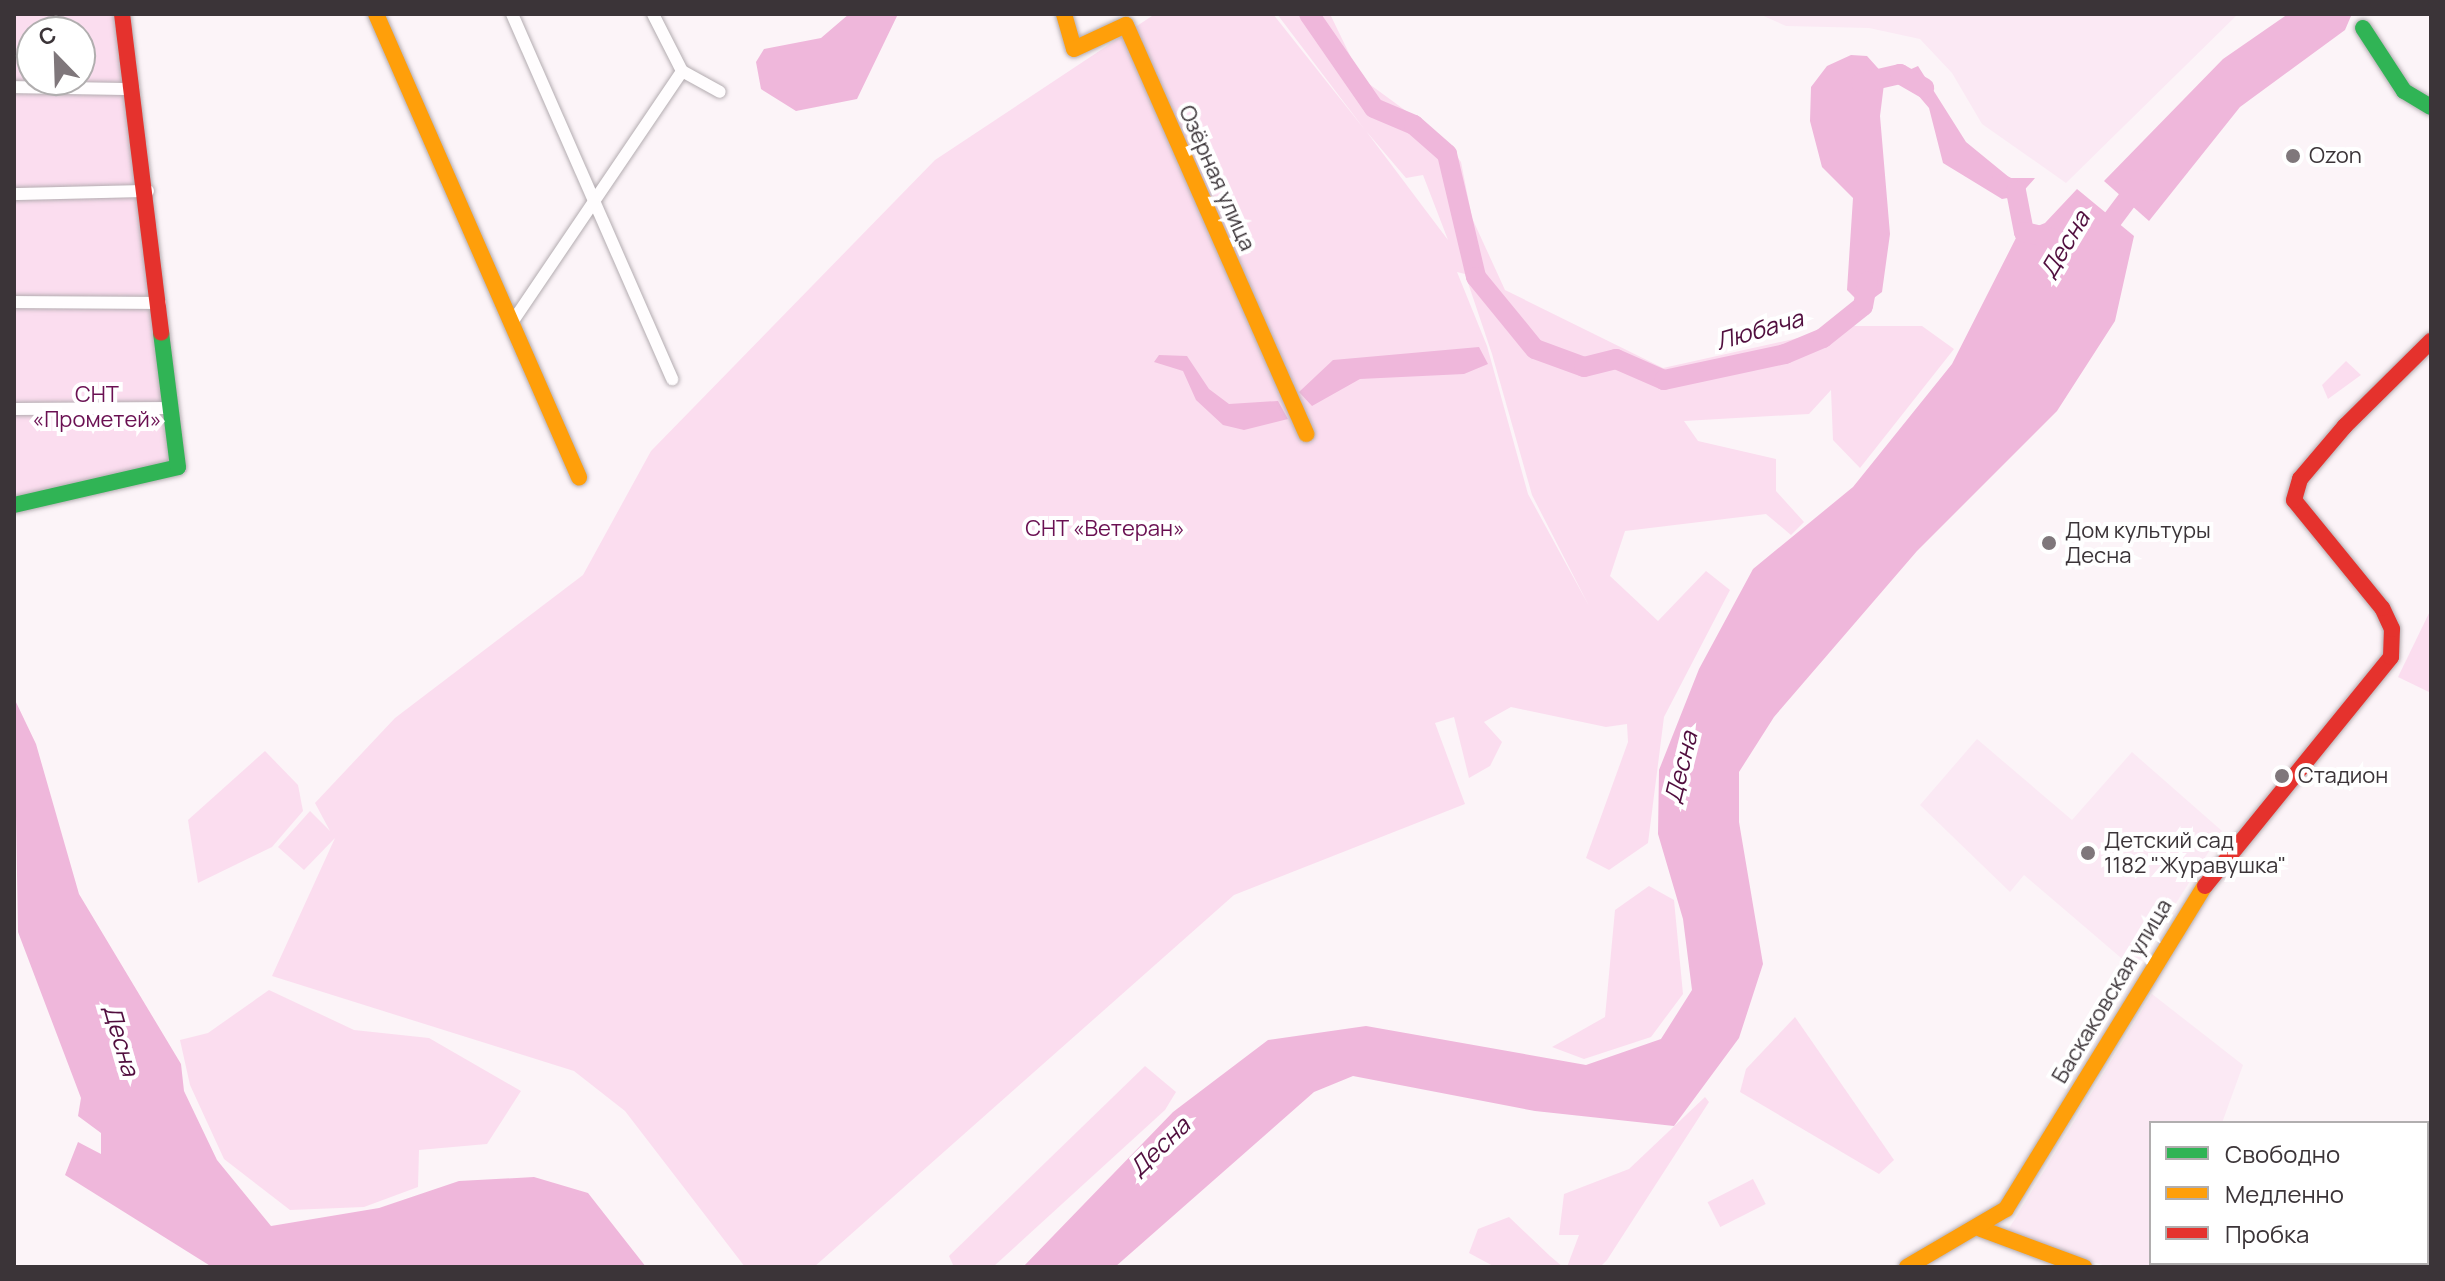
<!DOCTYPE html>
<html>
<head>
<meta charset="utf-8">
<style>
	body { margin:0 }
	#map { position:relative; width:2445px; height:1281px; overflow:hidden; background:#fcf4f8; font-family:Manrope,sans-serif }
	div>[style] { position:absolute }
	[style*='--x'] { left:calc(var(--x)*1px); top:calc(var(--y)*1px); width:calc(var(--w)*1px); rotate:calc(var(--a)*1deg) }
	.built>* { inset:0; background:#fbe9f4 }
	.green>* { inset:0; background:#fbddef; transform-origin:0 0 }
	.water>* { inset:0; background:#efb7db }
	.river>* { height:20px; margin:-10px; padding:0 10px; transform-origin:10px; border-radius:10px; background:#efb7db }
	.roads { filter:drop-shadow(0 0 2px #b3acb0) drop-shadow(0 0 2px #b3acb0) }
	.street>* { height:12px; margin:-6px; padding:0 6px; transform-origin:6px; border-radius:6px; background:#fffdfe }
	.fast>* { height:16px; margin:-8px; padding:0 8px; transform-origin:8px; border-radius:8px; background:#30b455 }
	.slow>* { height:16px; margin:-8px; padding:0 8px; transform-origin:8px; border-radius:8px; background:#ff9f0a }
	.jam>* { height:16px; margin:-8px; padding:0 8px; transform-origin:8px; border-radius:8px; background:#e5322d }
	.dots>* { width:22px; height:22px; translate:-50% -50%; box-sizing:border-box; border:4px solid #fff; border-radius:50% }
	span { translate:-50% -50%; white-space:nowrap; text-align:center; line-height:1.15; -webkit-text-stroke:8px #fff; paint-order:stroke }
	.poi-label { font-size:22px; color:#3b3438 }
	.left { translate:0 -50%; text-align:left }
	.street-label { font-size:22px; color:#3b3438 }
	.park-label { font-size:22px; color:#6a1052 }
	.water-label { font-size:24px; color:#510e3e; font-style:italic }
	.frame { position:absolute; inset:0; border:16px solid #3b3438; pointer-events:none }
	.legend { position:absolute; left:2149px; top:1121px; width:280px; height:144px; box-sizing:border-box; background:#fff; border:2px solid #b1aeaf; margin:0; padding:10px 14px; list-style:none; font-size:24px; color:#3b3438 }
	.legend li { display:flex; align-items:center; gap:16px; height:40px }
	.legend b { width:40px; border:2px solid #b1aeaf }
	.north { position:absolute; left:16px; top:16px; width:80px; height:80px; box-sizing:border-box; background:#fff; border:2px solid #b1aeaf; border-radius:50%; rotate:337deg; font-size:22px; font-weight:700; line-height:32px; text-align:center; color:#3b3438 }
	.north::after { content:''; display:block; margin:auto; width:28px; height:36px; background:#7f777b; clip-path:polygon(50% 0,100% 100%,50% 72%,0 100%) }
</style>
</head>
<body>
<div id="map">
	<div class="built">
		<i style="clip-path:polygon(1759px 14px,2238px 14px,2066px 183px,1982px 124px,1952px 73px,1920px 39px,1869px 28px,1786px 26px)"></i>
		<i style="clip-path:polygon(1977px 739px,2072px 820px,2132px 752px,2222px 831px,2134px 969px,2024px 875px,2010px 892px,1920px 805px)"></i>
		<i style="clip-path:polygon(2152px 994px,2243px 1065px,2222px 1123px,2151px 1123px,2151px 1263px,2214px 1267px,2109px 1267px,2005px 1235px)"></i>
	</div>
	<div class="green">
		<i style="clip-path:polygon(evenodd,14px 14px,129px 14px,187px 472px,14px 512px,14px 14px,32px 32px,80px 32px,80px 80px,32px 80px,32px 32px)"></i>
		<i style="clip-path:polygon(evenodd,1155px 14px,1273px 14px,1365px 130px,1277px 14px,1330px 14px,1361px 78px,1443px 138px,1461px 162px,1472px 218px,1505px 290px,1663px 368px,1852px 326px,1922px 326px,1954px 349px,1860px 468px,1833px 440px,1831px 390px,1809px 414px,1684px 421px,1698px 441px,1776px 459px,1776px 491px,1804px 522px,1791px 535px,1766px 514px,1625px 531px,1610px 576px,1658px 621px,1706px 571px,1730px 590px,1664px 717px,1648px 843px,1609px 870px,1586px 858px,1628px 742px,1627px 724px,1606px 727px,1511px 707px,1484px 722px,1502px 742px,1490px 766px,1469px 778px,1454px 717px,1435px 723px,1465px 804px,1234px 895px,814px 1267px,745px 1267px,625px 1111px,574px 1071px,272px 976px,335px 838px,304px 870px,278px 847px,310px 811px,330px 831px,315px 803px,395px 718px,583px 575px,651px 451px,935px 160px,1155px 14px,1366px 131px,1406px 178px,1423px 175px,1448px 240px,1366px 131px,1155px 14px,1457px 272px,1465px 274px,1492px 354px,1532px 495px,1589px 606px,1528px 494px,1487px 346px,1457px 272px)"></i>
		<i style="clip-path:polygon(2346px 361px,2361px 375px,2328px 399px,2322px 385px)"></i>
		<i style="clip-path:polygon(2431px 609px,2431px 693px,2398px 677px)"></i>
		<i style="clip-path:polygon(265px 751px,298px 785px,303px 811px,272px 847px,198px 883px,188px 820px)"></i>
		<i style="clip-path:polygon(1649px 886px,1674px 900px,1683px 994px,1651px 1037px,1584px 1059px,1552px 1047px,1605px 1017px,1615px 910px)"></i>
		<i style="clip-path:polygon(269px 990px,354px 1030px,429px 1038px,521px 1091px,487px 1144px,419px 1150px,418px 1187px,364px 1207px,290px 1210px,224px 1159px,190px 1085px,180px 1040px,208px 1033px)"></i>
		<i style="clip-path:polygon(1795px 1017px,1894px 1160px,1879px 1174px,1740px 1092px,1746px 1069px)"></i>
		<i style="clip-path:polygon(1145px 1066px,1176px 1092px,1165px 1110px,993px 1267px,954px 1267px,949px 1256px)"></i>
		<i style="clip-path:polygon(1705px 1097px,1709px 1102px,1607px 1260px,1600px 1267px,1567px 1267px,1579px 1235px,1559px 1235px,1564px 1194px,1629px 1169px)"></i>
		<i style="left:1753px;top:1179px;width:28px;height:51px;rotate:63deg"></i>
		<i style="clip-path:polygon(1509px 1217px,1550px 1256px,1563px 1267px,1495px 1267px,1469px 1253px,1478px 1229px)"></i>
	</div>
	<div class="water">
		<i style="clip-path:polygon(849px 14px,898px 14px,857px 99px,796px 111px,761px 89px,756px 62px,764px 49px,821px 38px)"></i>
		<i style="clip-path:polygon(2288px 14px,2351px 16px,2345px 30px,2240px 107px,2149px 221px,2104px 181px,2223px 59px)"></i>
		<i style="clip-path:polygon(1851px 55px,1867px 56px,1885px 76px,1880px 116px,1890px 234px,1882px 292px,1863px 306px,1847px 290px,1853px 198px,1822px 167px,1810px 121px,1811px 87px,1827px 66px)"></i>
		<i style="clip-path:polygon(1918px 66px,1966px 142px,2010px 178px,2035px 178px,2019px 196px,2002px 199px,1943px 163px,1929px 108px,1900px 74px)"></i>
		<i style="clip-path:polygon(2077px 189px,2134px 236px,2115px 321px,2057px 411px,1917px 551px,1774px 717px,1739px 772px,1739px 822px,1763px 964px,1739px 1038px,1674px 1126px,1535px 1111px,1353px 1076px,1314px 1092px,1115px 1267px,1023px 1267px,1173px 1112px,1268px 1040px,1366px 1026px,1586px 1065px,1661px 1039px,1692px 990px,1683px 919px,1658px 834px,1659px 770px,1699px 669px,1753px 569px,1853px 487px,1952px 364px,2018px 234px,2045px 223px)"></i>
		<i style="clip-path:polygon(1479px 347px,1488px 364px,1464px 374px,1360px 379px,1312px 406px,1299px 392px,1333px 360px)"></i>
		<i style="clip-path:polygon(1159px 355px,1187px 356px,1209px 389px,1229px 404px,1278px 401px,1288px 419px,1244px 430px,1223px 425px,1196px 400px,1183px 371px,1154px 362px)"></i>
		<i style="clip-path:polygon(14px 698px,36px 744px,79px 894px,181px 1064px,184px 1091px,217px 1160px,271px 1226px,379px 1208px,459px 1181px,534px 1177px,588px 1193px,646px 1267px,212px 1267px,65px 1175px,78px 1142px,101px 1154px,101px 1133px,78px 1116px,81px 1098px,18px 932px)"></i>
	</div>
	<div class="river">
		<i style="--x:1309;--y:14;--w:114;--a:55.3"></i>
		<i style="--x:1374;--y:108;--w:43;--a:23"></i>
		<i style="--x:1414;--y:125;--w:44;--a:41.3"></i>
		<i style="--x:1447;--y:154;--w:126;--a:76.7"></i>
		<i style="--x:1476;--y:277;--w:93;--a:50.7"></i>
		<i style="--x:1535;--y:349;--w:52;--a:20.2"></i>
		<i style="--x:1584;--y:367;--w:33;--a:-14"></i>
		<i style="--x:1616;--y:359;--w:52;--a:23.6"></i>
		<i style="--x:1664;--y:380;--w:124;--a:-12.1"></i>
		<i style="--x:1785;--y:354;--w:41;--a:-22.8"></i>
		<i style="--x:1823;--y:338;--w:51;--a:-38.7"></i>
		<i style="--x:1863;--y:306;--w:25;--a:-79"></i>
		<i style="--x:1861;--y:83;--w:40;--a:-13"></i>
		<i style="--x:1900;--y:74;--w:28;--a:30"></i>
		<i style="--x:2000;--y:184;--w:17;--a:24"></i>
		<i style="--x:2016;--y:191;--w:42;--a:79"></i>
		<i style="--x:2024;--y:232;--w:28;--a:13"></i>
		<i style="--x:2097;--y:240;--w:75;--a:-53.1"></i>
	</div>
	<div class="roads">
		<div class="street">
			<i style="--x:512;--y:14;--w:399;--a:66.3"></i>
			<i style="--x:682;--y:71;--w:43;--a:28.9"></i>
			<i style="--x:14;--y:87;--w:119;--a:1"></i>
			<i style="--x:14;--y:194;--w:134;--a:-1.3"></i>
			<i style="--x:14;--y:302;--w:146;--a:0.4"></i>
			<i style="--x:511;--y:324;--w:305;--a:-55.9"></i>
			<i style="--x:682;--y:71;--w:64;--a:-117"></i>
			<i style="--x:14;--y:409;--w:156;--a:-0.4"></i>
		</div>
		<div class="fast">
			<i style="--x:2363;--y:28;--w:75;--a:56.9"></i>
			<i style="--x:2404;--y:91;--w:31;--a:31"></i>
			<i style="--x:14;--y:505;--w:168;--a:-13"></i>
			<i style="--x:178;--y:467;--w:135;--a:-97.2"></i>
		</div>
		<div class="slow">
			<i style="--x:376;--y:14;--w:506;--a:66.33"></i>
			<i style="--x:1064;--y:14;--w:36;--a:74"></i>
			<i style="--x:1074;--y:49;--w:57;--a:-24.8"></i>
			<i style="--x:1126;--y:25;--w:447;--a:66.2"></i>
			<i style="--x:1981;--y:1229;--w:110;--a:20.3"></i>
			<i style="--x:1907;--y:1267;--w:115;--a:-30.4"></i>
			<i style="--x:2006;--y:1209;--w:379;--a:-58.4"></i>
		</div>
		<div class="jam">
			<i style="--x:122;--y:14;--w:321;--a:83"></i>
			<i style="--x:2205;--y:886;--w:295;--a:-50.9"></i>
			<i style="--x:2391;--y:657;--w:28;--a:-88"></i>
			<i style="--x:2392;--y:629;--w:23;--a:-115"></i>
			<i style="--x:2382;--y:608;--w:139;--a:-129.2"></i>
			<i style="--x:2294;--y:500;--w:22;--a:-74"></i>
			<i style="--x:2300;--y:479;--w:70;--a:-49.7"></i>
			<i style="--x:2345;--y:426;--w:121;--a:-44.7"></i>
		</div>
	</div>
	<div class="dots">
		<i style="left:2293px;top:156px;background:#7f777b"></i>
		<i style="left:2049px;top:543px;background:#7f777b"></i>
		<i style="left:2282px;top:776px;background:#7f777b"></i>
		<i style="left:2088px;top:853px;background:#7f777b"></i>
	</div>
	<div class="poi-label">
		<span class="left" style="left:2309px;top:156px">Ozon</span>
		<span class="left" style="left:2065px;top:543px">Дом культуры<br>Десна</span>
		<span class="left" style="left:2298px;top:776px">Стадион</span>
		<span class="left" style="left:2104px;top:853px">Детский сад<br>1182 "Журавушка"</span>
	</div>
	<div class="street-label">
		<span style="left:1217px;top:178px;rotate:66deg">Озёрная улица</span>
		<span style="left:2112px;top:991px;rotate:-59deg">Баскаковская улица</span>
	</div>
	<div class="park-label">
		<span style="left:97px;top:407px">СНТ<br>«Прометей»</span>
		<span style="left:1105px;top:529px">СНТ «Ветеран»</span>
	</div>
	<div class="water-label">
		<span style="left:2064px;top:244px;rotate:-59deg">Десна</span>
		<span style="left:1759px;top:329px;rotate:-16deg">Любача</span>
		<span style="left:1680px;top:767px;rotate:-76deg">Десна</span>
		<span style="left:122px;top:1040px;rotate:74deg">Десна</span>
		<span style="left:1159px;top:1146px;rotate:-44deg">Десна</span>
	</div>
	<div class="frame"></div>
	<ul class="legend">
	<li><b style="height:10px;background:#30b455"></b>Свободно</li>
	<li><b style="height:10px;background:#ff9f0a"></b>Медленно</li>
	<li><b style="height:10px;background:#e5322d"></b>Пробка</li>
	</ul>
	<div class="north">С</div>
</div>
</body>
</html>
